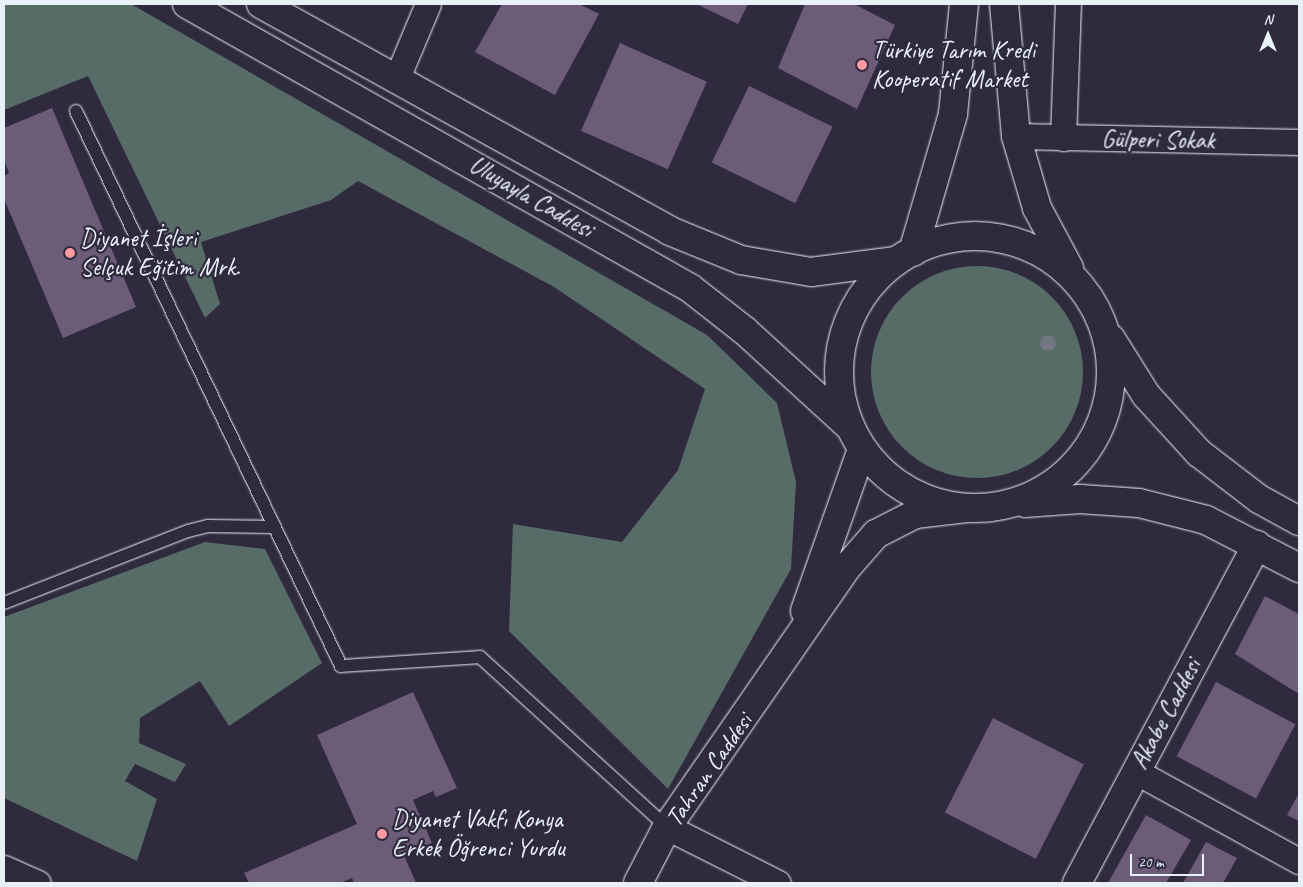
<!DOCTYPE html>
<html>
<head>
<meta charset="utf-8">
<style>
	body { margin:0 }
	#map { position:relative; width:1303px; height:887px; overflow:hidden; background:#2f2a3d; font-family:Caveat,sans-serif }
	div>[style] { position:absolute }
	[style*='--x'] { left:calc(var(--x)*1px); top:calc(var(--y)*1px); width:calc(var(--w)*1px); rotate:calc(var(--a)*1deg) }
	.green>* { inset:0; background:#576c67 }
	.round { border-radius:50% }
	.building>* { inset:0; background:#6d5c77; transform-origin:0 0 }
	.roads { filter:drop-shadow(0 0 1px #e8f1f8) drop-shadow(0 0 1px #e8f1f8) }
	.service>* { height:12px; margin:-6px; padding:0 6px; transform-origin:6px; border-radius:6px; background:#2f2a3d }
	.minor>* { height:25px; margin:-12.5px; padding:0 12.5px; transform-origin:12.5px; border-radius:12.5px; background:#2f2a3d }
	.tertiary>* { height:28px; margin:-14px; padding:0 14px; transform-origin:14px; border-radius:14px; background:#2f2a3d }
	.secondary>* { height:28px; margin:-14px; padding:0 14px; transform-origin:14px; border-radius:14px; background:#2f2a3d }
	.secondary>.ring { margin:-14px; padding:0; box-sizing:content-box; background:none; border:28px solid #2f2a3d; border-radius:50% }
	.trees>* { width:16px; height:16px; margin:-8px; border-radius:50%; background:#717680 }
	.dots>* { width:14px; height:14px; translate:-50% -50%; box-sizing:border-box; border:2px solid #2f2a3d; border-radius:50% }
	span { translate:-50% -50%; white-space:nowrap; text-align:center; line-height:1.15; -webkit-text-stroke:4.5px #2f2a3d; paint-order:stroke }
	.poi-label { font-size:25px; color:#e8f1f8 }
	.left { translate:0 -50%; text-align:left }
	.street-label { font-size:25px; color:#e8f1f8 }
	.frame { position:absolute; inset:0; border:5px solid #e8f1f8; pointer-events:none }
	.north { position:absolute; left:1243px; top:10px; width:50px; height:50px; -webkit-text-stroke:4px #2f2a3d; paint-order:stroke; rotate:0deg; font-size:14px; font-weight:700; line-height:20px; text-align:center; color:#e8f1f8 }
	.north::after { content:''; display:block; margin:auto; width:18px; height:22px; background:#e8f1f8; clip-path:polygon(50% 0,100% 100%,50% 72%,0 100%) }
	.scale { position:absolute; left:1130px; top:854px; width:74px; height:22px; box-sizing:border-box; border:2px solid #e8f1f8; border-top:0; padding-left:6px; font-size:15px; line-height:18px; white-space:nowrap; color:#e8f1f8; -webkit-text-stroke:4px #2f2a3d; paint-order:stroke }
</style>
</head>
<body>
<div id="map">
	<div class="green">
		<i style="clip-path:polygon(4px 4px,131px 4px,707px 335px,777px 403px,796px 482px,791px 569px,668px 789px,509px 631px,513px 524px,622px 542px,678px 470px,705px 389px,554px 287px,358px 181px,331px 200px,201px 242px,220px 304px,205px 318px,88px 76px,4px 110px)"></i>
		<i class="round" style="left:871px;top:266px;width:212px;height:212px"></i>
		<i style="clip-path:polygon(205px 542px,265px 549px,322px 663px,229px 726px,200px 681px,140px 718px,139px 743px,186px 764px,175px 782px,135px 764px,125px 781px,157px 799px,137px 861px,4px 798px,4px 617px)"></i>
	</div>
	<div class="building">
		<i style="clip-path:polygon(502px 4px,579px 4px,599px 14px,555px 95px,475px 52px)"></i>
		<i style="clip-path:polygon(696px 4px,748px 4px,738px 24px)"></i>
		<i style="clip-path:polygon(805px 4px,854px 4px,895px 25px,857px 109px,778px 68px)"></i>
		<i style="left:620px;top:43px;width:95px;height:96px;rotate:24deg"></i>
		<i style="left:749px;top:86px;width:93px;height:85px;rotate:26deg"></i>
		<i style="clip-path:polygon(52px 108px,136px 307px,63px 338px,4px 199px,4px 176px,9px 173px,4px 160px,4px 128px)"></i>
		<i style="clip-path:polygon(1265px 596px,1299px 614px,1299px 694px,1235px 654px)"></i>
		<i style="left:1216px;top:682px;width:90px;height:84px;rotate:28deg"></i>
		<i style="clip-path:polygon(413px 692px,457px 788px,436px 797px,433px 791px,413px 800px,432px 843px,404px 855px,416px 883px,354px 883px,352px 878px,340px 883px,249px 883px,244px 873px,357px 824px,317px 735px)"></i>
		<i style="left:993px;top:718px;width:102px;height:106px;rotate:27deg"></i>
		<i style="clip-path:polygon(1299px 793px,1299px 821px,1287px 815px)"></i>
		<i style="clip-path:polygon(1146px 815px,1191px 840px,1166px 883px,1108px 883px)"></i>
		<i style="clip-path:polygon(1206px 842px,1237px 858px,1223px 883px,1183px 883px)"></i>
	</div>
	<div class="roads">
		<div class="service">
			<i style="--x:76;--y:111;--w:615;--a:64.48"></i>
			<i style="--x:341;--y:666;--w:139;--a:-3.7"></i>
			<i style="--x:480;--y:657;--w:253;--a:42.3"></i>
			<i style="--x:4;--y:603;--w:198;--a:-21.4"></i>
			<i style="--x:188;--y:531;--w:21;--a:-14"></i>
			<i style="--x:208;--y:526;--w:67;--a:0.9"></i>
		</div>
		<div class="minor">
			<i style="--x:396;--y:80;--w:82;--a:-67.2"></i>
			<i style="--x:1016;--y:136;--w:283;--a:1.2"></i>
			<i style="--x:1063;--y:138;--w:134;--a:-87.9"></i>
			<i style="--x:1135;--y:771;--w:187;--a:28.8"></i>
			<i style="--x:667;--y:827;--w:124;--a:26.8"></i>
			<i style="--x:4;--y:868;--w:37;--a:24"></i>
		</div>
		<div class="tertiary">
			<i style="--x:805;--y:611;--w:172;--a:-70.6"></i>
			<i style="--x:638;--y:883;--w:63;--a:-62.6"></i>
			<i style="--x:667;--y:827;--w:318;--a:-55.3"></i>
			<i style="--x:848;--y:566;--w:43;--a:-48.8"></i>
			<i style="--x:876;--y:534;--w:44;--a:-27.1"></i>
			<i style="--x:915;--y:514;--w:52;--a:-6.6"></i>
			<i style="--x:1077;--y:883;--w:383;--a:-62"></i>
		</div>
		<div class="secondary">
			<i style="--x:187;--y:4;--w:578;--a:29.45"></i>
			<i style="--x:690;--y:288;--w:70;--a:38"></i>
			<i style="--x:745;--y:331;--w:141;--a:42.4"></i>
			<i style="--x:261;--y:4;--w:468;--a:29"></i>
			<i style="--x:670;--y:231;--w:77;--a:22.2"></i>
			<i style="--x:741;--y:260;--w:71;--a:9.7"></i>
			<i style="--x:811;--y:272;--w:84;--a:-7.5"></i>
			<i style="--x:1004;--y:4;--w:133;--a:84.8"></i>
			<i style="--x:1016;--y:136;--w:75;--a:73.7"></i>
			<i style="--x:1037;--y:208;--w:68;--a:61.9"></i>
			<i class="ring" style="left:839px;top:236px;width:244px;height:244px"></i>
			<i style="--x:913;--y:252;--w:144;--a:-73.8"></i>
			<i style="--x:953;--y:114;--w:111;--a:-84.3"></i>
			<i style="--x:1111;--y:339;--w:66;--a:58"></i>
			<i style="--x:1146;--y:395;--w:79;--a:47.6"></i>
			<i style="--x:1199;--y:453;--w:76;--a:37.5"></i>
			<i style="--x:1259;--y:499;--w:46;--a:28.8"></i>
			<i style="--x:1025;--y:503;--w:55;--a:-4.2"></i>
			<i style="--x:1080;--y:499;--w:59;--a:3.9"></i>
			<i style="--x:1139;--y:503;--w:69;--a:14.2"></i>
			<i style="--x:1206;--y:520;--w:105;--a:27.3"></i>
		</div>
	</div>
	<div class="trees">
		<i style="left:1048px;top:343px"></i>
	</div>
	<div class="dots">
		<i style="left:862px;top:65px;background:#ff9aa2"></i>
		<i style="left:70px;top:253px;background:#ff9aa2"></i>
		<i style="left:382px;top:834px;background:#ff9aa2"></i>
	</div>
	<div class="poi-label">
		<span class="left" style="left:872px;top:65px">Türkiye Tarım Kredi<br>Kooperatif Market</span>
		<span class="left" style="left:80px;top:253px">Diyanet İşleri<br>Selçuk Eğitim Mrk.</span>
		<span class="left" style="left:392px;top:834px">Diyanet Vakfı Konya<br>Erkek Öğrenci Yurdu</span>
	</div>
	<div class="street-label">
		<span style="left:1158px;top:140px;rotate:1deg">Gülperi Sokak</span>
		<span style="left:531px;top:197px;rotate:30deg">Uluyayla Caddesi</span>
		<span style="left:1166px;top:714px;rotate:-62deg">Akabe Caddesi</span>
		<span style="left:709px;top:770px;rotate:-55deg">Tahran Caddesi</span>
	</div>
	<div class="frame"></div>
	<div class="north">N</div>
	<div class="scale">20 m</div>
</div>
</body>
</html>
